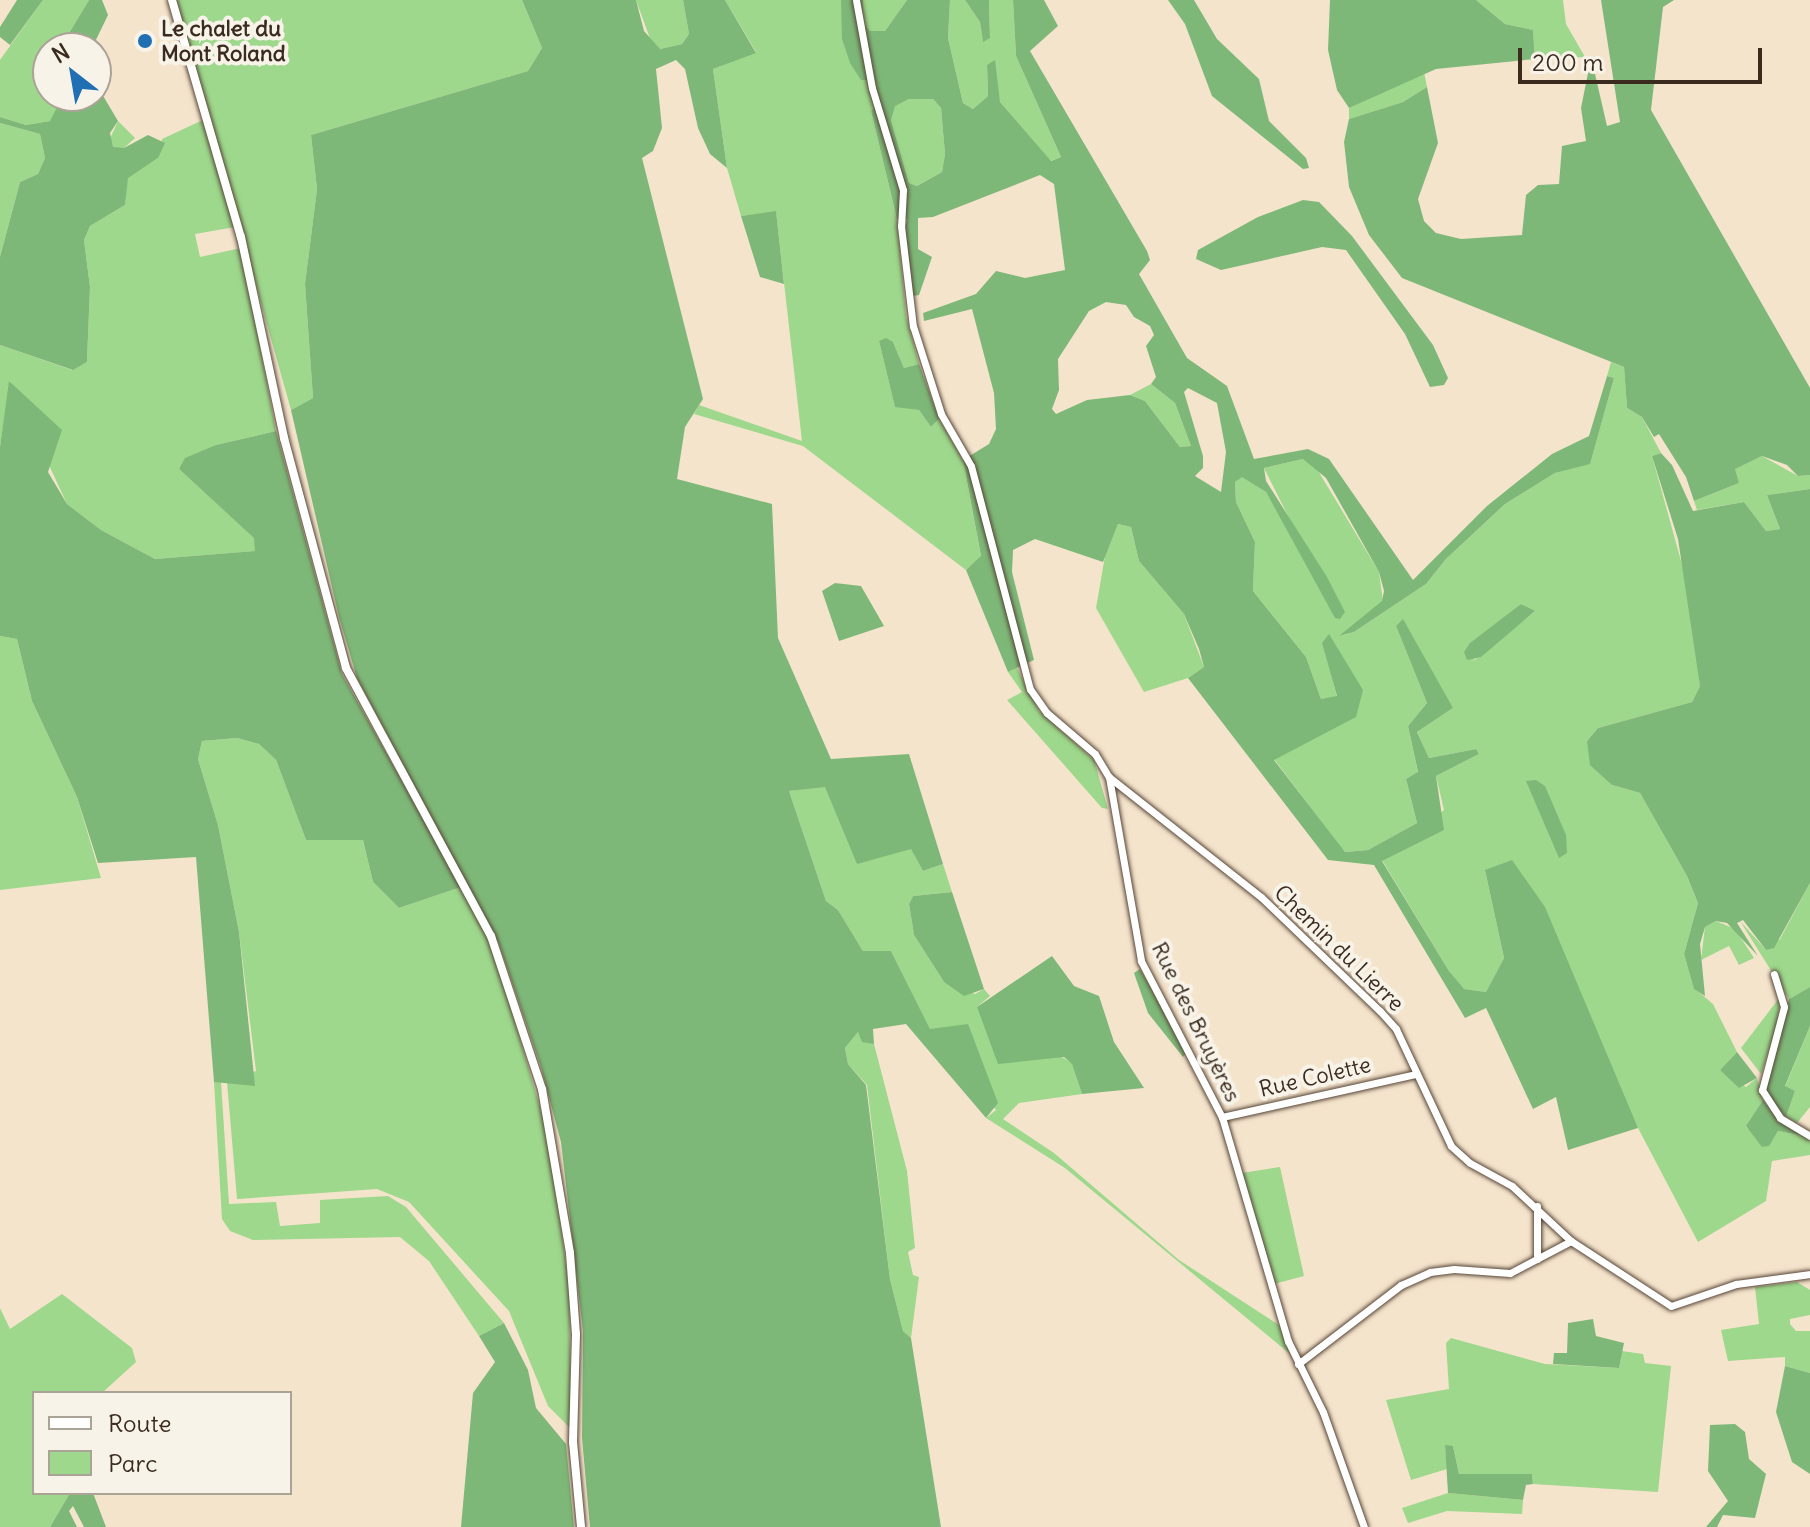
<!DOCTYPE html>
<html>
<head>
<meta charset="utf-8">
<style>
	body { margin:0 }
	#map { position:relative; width:1810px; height:1527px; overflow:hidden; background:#f5e4cc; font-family:Delius,sans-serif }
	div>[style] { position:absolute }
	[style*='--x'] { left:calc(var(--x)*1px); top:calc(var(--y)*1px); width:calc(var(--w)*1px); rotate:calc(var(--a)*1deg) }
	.green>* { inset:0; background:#9dd88c }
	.forest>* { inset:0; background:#7eb878 }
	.roads { filter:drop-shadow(0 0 2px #574638) drop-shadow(0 0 2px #574638) }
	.minor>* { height:7px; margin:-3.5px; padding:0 3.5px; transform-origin:3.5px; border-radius:3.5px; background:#fff }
	.tertiary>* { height:8px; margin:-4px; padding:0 4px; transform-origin:4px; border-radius:4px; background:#fff }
	.dots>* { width:22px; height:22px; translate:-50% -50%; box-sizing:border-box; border:4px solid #f7f3e8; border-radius:50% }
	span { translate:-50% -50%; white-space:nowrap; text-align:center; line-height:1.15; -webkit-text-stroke:8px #f7f3e8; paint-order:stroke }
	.poi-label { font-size:22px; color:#3b2a1e; font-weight:700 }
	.left { translate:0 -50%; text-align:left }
	.street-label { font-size:22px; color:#3b2a1e }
	.legend { position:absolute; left:32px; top:1391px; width:260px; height:104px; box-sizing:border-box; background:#f7f3e8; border:2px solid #aca397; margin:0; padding:10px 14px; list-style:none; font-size:24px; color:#3b2a1e }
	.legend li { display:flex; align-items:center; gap:16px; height:40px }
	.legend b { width:40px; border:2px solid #aca397 }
	.north { position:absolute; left:32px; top:32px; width:80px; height:80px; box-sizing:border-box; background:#f7f3e8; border:2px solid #aca397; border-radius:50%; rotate:329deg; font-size:22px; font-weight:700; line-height:32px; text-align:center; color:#3b2a1e }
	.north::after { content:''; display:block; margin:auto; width:28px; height:36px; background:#1f6fb2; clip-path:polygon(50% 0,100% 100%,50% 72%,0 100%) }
	.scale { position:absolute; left:1518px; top:48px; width:244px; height:36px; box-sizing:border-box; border:4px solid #3b2a1e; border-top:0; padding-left:10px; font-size:24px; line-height:28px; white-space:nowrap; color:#3b2a1e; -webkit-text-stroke:6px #f7f3e8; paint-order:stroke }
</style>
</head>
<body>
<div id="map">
	<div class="green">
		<i style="clip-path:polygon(43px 0,89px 0,60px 48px,48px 48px,48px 96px,63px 96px,62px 106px,50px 121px,26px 125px,0 117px,0 60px)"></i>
		<i style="clip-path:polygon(176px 0,522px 0,542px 48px,528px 71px,311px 135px,317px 189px,305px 284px,313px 398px,291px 410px)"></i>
		<i style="clip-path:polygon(636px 0,683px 0,689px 34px,682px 44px,660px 49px,652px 44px)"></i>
		<i style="clip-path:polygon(725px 0,841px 0,874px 79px,879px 106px,871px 111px,897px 219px,906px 316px,919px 364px,904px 368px,893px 342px,879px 341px,895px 406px,919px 410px,931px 427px,939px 419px,963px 460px,981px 557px,966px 570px,803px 446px,694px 414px,699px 405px,802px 441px,776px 212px,741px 216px,727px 168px,713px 69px,756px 52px)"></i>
		<i style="clip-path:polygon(863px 0,907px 0,885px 31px,870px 31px,863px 22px)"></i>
		<i style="clip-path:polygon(950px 0,965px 0,980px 22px,983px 41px,990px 37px,989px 0,1013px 0,1016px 56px,1061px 157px,1050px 161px,1000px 102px,987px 65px,988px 96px,973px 109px,963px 103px,948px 38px)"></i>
		<i style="clip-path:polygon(1476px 0,1563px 0,1566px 24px,1585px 57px,1535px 59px,1533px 30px,1505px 24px)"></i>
		<i style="clip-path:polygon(1424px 72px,1427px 87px,1403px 102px,1349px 119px,1349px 108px)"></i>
		<i style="clip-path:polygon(909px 99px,933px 99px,941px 108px,945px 154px,942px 172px,917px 186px,909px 183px,891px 120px,894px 106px)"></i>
		<i style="clip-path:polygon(205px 119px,235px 227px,195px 234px,200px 257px,241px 248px,276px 431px,216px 445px,179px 469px,255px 538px,256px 551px,155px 559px,101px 530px,67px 504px,10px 381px,0 447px,0 345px,72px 370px,87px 362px,90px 287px,84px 240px,90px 226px,125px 205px,127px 178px,158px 158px,162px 139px)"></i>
		<i style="clip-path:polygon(118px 121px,135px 138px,124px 148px,113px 148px,109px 141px)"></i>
		<i style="clip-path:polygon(0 123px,40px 134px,45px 158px,38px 174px,20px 182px,0 257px)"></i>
		<i style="clip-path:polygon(evenodd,1611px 362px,1624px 367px,1627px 408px,1642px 417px,1661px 453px,1652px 456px,1691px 597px,1700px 686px,1692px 702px,1598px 728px,1587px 741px,1612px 785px,1640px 793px,1687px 876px,1698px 903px,1684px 954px,1694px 988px,1713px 1004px,1737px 1052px,1720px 1070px,1746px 1087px,1757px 1078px,1763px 1100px,1746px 1127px,1769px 1145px,1778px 1131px,1798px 1135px,1799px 1130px,1810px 1141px,1810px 1155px,1772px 1161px,1766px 1201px,1698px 1242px,1638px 1128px,1485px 870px,1504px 958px,1486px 992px,1463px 989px,1449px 971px,1382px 860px,1444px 810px,1436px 776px,1479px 754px,1476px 749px,1429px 758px,1417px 732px,1453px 708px,1396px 626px,1427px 703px,1408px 726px,1418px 773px,1406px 779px,1417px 823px,1368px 850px,1344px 852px,1274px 759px,1355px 717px,1323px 643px,1337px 697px,1321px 699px,1306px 657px,1253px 591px,1255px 542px,1236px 502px,1235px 482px,1242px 476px,1266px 492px,1340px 619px,1264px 468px,1303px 459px,1314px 464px,1379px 572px,1383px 601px,1340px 636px,1354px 632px,1426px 584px,1446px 559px,1505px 504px,1555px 473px,1590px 463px,1614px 378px,1607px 376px,1611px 362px,1521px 604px,1534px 612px,1472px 662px,1521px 604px)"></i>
		<i style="clip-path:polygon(1151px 384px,1175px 403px,1191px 446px,1180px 447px,1145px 401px,1130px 395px)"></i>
		<i style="clip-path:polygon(1762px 456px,1798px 476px,1810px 475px,1810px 489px,1767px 495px,1780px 529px,1766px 531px,1744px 502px,1697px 510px,1694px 501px,1739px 483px,1734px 469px)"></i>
		<i style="clip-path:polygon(1118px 524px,1131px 527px,1139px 561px,1184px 614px,1204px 667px,1188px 678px,1144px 692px,1096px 608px,1105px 556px)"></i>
		<i style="clip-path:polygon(0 636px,17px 639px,32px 701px,77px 797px,101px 878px,0 890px)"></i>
		<i style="clip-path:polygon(1017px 668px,1039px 711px,1094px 760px,1108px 809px,1102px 808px,1007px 700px,1022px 692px,1008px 672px)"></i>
		<i style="clip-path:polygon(237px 738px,259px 744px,276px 760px,306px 840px,363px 840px,373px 882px,399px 908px,461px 887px,494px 952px,548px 1134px,569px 1286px,571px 1429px,548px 1406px,509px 1311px,409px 1202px,377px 1189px,237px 1199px,227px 1082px,256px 1071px,239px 932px,218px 825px,198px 759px,202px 741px)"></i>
		<i style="clip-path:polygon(825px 786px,911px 848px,923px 871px,943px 864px,952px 892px,913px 896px,909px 904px,914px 935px,944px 982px,975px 994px,984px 989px,990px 996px,977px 1007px,1072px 1063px,1082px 1094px,1019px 1103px,1003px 1119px,1054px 1153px,1179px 1260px,1279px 1325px,1290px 1354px,1065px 1168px,986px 1118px,996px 1110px,930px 1030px,891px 951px,863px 951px,838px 910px,826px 901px,789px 791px)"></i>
		<i style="clip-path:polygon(1810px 883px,1810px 987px,1789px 999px,1740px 921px,1766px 950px,1780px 939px)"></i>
		<i style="clip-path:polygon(1716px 921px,1735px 929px,1754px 958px,1739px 965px,1729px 946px,1701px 960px,1705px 927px)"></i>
		<i style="clip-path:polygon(1780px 997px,1778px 1022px,1761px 1074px,1741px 1048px)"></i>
		<i style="clip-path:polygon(1810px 1026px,1810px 1107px,1797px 1123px,1786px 1117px,1795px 1091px,1785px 1087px)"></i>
		<i style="clip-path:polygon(858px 1032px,874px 1044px,907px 1171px,915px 1248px,908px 1252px,913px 1275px,919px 1277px,911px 1338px,903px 1331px,890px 1279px,867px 1085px,848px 1064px,845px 1048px)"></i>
		<i style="clip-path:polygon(214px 1082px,221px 1082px,229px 1204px,276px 1202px,280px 1226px,320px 1223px,320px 1200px,388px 1196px,406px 1207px,504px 1323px,479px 1336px,429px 1261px,400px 1237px,253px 1240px,230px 1231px,222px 1219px)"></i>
		<i style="clip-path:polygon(1280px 1167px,1304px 1276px,1274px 1284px,1242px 1173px)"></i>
		<i style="clip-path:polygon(1797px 1282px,1810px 1290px,1810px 1315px,1790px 1319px,1790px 1324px,1796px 1331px,1810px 1331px,1810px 1373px,1785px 1366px,1785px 1357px,1728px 1361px,1721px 1330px,1759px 1324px,1755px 1287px)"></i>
		<i style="clip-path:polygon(62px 1294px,132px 1348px,136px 1362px,102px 1393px,34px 1393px,34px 1493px,70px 1493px,50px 1527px,0 1527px,0 1308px,10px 1329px)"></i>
		<i style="clip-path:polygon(1451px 1338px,1545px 1364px,1619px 1368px,1622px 1351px,1643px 1354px,1645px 1363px,1671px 1366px,1658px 1492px,1533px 1484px,1532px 1474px,1459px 1474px,1453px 1446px,1445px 1446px,1447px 1469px,1411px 1480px,1386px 1400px,1449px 1389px,1446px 1343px)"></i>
		<i style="clip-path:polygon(1448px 1493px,1523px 1500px,1522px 1514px,1447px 1511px,1408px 1523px,1402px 1508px)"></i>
	</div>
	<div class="forest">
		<i style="clip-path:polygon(17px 0,43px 0,10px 45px,0 37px,0 27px)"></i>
		<i style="clip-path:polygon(89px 0,102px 0,108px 15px,92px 48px,60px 48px)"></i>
		<i style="clip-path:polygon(522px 0,636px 0,644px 31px,660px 49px,682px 44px,689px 34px,683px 0,725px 0,756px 53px,713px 69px,727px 168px,710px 154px,698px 128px,685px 69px,676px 60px,656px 69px,662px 128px,653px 151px,642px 158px,703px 399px,685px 427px,677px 479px,772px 504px,778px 638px,831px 759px,909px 754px,943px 864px,923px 871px,911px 849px,857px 864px,825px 787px,789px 791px,826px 901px,838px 910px,863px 951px,891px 951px,930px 1029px,968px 1024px,998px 1103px,986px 1118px,906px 1024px,873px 1029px,874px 1044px,862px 1042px,858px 1032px,845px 1048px,848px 1064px,866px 1085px,890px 1279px,903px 1331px,911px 1338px,941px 1527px,590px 1527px,582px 1438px,583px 1331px,561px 1142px,541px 1067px,499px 944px,357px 678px,339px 617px,291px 410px,313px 398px,305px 284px,317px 189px,311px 135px,528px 71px,542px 48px)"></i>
		<i style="clip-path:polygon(evenodd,841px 0,863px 0,863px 22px,870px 31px,885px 31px,907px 0,950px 0,948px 38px,963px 103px,973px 109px,988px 96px,987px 65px,995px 60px,1000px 102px,1051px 161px,1061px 157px,1016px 56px,1013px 0,1044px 0,1058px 26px,1030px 51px,1147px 251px,1150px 260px,1139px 274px,1187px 358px,1227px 386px,1254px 459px,1308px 449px,1329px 459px,1413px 580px,1487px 506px,1552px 454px,1589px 436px,1607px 376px,1614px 378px,1590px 464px,1555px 473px,1505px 504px,1446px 559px,1426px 584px,1354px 632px,1339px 636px,1382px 601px,1384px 591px,1379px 572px,1326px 478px,1303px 459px,1264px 468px,1266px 481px,1327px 577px,1345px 612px,1340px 619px,1335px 618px,1266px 492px,1242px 477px,1235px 482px,1236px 502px,1255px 542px,1253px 591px,1306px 657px,1321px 699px,1337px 696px,1322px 643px,1329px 634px,1363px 690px,1356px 717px,1274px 760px,1345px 852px,1368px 850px,1417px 823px,1406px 779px,1418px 772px,1408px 726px,1427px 703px,1396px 626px,1403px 619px,1453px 708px,1417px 732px,1429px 758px,1476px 749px,1479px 754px,1436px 776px,1444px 830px,1382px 861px,1449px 971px,1464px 989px,1486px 992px,1504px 958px,1485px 870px,1512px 860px,1545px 907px,1638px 1128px,1568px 1150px,1556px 1097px,1533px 1109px,1486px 1008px,1465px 1018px,1374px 865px,1328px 860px,1188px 678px,1204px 667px,1199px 649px,1184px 614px,1139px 561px,1131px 527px,1118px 524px,1103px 562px,1035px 539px,1013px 550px,1012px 572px,1034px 660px,1008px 672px,966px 570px,981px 556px,963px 460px,989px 444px,996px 429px,994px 393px,972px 309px,924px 321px,923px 313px,976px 294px,996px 271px,1025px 278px,1065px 270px,1054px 184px,1040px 175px,933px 217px,918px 218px,918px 249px,932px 257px,919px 295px,913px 296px,903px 240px,907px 219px,897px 219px,871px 111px,879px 105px,874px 80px,861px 80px,850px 63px,842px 39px,841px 0,909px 99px,933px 99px,941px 108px,945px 154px,942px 172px,917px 186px,909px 183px,891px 120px,895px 106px,909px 99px,841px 0,1106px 302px,1126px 305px,1134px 317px,1150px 326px,1154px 335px,1146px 346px,1156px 377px,1151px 384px,1175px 403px,1191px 446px,1180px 447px,1145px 401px,1130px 395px,1087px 400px,1056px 414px,1052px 409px,1059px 390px,1058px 359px,1089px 311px,1106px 302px,841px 0,1188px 388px,1217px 403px,1226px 452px,1221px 492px,1195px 476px,1203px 468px,1203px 456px,1184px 392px,1188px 388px)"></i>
		<i style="clip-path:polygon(965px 0,989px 0,990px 38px,983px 42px,980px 22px)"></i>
		<i style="clip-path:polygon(1168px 0,1194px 0,1217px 39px,1259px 79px,1269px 121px,1306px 158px,1309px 168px,1303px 169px,1212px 96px,1185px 24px)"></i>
		<i style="clip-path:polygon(1330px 0,1476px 0,1505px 24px,1533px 30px,1535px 59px,1436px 69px,1349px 108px,1337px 90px,1328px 50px)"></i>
		<i style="clip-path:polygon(1601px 0,1674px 0,1663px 7px,1651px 110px,1810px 388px,1810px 475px,1798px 476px,1787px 465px,1762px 456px,1735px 469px,1739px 483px,1694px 501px,1686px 477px,1659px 434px,1654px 437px,1642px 417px,1627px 408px,1624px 367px,1402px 278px,1369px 235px,1349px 187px,1344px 142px,1349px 119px,1403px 102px,1427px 87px,1438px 143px,1418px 199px,1424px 221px,1436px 233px,1461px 239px,1522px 235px,1526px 195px,1538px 185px,1559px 184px,1562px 146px,1586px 141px,1581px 108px,1589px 68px,1595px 74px,1607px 126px,1620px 122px)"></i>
		<i style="clip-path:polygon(96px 84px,118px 121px,110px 133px,113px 147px,124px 148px,148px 135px,165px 143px,158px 158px,128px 178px,125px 205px,90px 226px,84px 240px,90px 287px,87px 362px,73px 370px,0 345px,0 257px,20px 182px,38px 174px,45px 158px,40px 134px,0 123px,0 117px,26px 125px,50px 121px,63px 96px,96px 96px)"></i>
		<i style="clip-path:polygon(1303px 200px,1319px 202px,1352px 236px,1433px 345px,1448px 378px,1444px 385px,1430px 387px,1405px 334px,1346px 250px,1322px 247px,1221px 270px,1196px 259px,1198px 250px,1258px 217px)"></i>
		<i style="clip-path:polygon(776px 211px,784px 284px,760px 277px,741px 216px)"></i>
		<i style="clip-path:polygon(886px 338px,893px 342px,904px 368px,919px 364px,939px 419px,931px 427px,919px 410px,895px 407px,879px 341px)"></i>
		<i style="clip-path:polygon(9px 381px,62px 430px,48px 472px,67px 504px,101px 530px,155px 559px,255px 551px,254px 538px,179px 469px,185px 458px,216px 445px,276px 431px,342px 674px,461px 887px,399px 908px,373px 882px,363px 840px,306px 840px,276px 760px,259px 744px,237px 738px,202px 741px,198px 759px,218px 825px,239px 932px,255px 1086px,214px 1082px,196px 857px,98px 863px,77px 797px,32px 701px,17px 639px,0 636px,0 447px)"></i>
		<i style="clip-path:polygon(1661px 453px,1672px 465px,1693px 511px,1744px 502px,1766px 531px,1780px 529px,1767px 495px,1810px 489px,1810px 883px,1774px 948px,1766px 950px,1743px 920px,1737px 923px,1758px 956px,1727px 923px,1716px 921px,1705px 927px,1700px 944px,1705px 996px,1694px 989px,1684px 954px,1698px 903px,1687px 876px,1640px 793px,1612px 785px,1590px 765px,1587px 741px,1598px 728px,1692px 702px,1700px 686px,1678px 539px,1652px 456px)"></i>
		<i style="clip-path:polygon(835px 583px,861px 586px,884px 626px,839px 641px,822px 591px)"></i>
		<i style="clip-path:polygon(1521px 604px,1535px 611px,1481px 657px,1467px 660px,1464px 652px,1470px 643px)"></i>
		<i style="clip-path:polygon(1536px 780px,1545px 786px,1566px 835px,1567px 853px,1559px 858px,1526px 781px)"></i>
		<i style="clip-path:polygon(952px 892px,984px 989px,964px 996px,944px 982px,914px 935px,909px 904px,913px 896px)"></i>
		<i style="clip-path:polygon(1052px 956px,1074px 986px,1099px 996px,1114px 1042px,1144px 1088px,1082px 1094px,1072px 1064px,1064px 1057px,998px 1064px,977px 1007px)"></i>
		<i style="clip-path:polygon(1140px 969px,1187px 1052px,1183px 1057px,1148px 1013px,1134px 973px)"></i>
		<i style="clip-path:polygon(1810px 987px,1810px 1026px,1785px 1086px,1795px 1091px,1786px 1117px,1767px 1096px,1765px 1084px,1789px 999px)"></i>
		<i style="clip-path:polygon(1737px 1052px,1757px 1078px,1739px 1088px,1720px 1070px)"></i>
		<i style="clip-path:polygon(1763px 1100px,1777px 1119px,1799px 1130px,1799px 1135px,1778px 1131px,1769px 1146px,1762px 1147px,1746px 1126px)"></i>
		<i style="clip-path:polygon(1593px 1319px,1596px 1336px,1624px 1343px,1619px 1368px,1553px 1364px,1554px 1353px,1567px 1353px,1568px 1323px)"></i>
		<i style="clip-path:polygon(504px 1323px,528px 1370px,536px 1408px,566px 1444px,574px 1527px,461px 1527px,473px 1393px,495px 1362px,479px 1336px)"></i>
		<i style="clip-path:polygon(1785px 1366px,1810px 1373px,1810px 1474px,1792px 1462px,1776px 1412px)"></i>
		<i style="clip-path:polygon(1735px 1424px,1745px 1432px,1749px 1459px,1766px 1474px,1755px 1518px,1723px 1515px,1717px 1527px,1706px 1527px,1728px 1501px,1708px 1471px,1710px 1425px)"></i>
		<i style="clip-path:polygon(1445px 1445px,1453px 1446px,1459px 1474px,1532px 1474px,1533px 1484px,1526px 1485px,1523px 1500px,1448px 1493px)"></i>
		<i style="clip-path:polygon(70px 1493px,93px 1493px,106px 1527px,84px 1527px,73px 1506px,69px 1511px,77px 1527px,50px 1527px)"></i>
	</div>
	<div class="roads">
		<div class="minor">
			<i style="--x:856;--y:0;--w:89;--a:79.7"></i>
			<i style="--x:872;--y:88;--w:107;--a:73.1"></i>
			<i style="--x:903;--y:190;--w:36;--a:93"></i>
			<i style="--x:901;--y:226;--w:101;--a:83.2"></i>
			<i style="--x:913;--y:326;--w:92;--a:72.3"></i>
			<i style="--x:941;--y:414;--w:60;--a:60"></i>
			<i style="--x:971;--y:466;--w:231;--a:75.2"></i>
			<i style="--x:1030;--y:689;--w:29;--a:55"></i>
			<i style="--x:1047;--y:713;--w:63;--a:40.5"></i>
			<i style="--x:1095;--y:754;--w:27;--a:59"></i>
			<i style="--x:1109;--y:777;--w:187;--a:80.1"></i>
			<i style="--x:1141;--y:961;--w:176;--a:62.6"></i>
			<i style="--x:1222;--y:1117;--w:234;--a:73.6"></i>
			<i style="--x:1288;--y:1341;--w:79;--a:63.8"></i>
			<i style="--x:1323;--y:1412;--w:122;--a:70.4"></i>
			<i style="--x:1109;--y:777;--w:194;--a:38.3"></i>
			<i style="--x:1261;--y:897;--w:165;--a:43.8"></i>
			<i style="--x:1380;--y:1011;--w:24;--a:48"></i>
			<i style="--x:1396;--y:1029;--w:129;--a:64.8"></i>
			<i style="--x:1451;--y:1146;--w:25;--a:42"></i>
			<i style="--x:1470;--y:1163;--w:48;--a:28.7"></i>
			<i style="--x:1512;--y:1186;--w:81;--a:43"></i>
			<i style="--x:1774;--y:974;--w:34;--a:73"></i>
			<i style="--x:1784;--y:1007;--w:86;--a:104.8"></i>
			<i style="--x:1762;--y:1090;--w:33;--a:57"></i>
			<i style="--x:1780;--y:1118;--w:35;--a:31"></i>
			<i style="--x:1222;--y:1117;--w:199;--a:-12.5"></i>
			<i style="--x:1537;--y:1259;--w:53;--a:-90"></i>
			<i style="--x:1298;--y:1364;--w:130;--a:-37.5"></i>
			<i style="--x:1401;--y:1285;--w:32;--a:-24"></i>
			<i style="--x:1430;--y:1272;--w:24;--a:-7"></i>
			<i style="--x:1454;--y:1269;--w:56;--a:4.1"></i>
			<i style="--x:1510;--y:1273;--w:69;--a:-27.7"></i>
			<i style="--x:1571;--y:1241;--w:119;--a:33"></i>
			<i style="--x:1671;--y:1306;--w:69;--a:-18.7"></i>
			<i style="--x:1736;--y:1284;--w:75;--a:-7.7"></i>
		</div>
		<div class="tertiary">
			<i style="--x:172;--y:0;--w:247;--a:73.8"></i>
			<i style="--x:241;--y:237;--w:206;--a:77.9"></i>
			<i style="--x:284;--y:438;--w:238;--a:74.9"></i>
			<i style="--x:346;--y:668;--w:305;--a:61.6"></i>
			<i style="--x:491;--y:936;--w:161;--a:71.6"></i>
			<i style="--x:542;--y:1089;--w:166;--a:80.3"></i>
			<i style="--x:570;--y:1253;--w:81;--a:85.8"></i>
			<i style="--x:576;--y:1334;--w:108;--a:91.6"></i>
			<i style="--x:573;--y:1442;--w:85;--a:84.6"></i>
		</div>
	</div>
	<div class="dots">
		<i style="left:145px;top:41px;background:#1f6fb2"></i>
	</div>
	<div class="poi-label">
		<span class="left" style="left:161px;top:41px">Le chalet du<br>Mont Roland</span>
	</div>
	<div class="street-label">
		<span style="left:1339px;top:948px;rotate:44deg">Chemin du Lierre</span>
		<span style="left:1196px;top:1022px;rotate:64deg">Rue des Bruyères</span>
		<span style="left:1315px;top:1077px;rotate:-13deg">Rue Colette</span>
	</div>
	<ul class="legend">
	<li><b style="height:10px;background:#fff"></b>Route</li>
	<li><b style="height:22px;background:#9dd88c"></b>Parc</li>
	</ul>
	<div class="north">N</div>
	<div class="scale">200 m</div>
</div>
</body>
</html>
